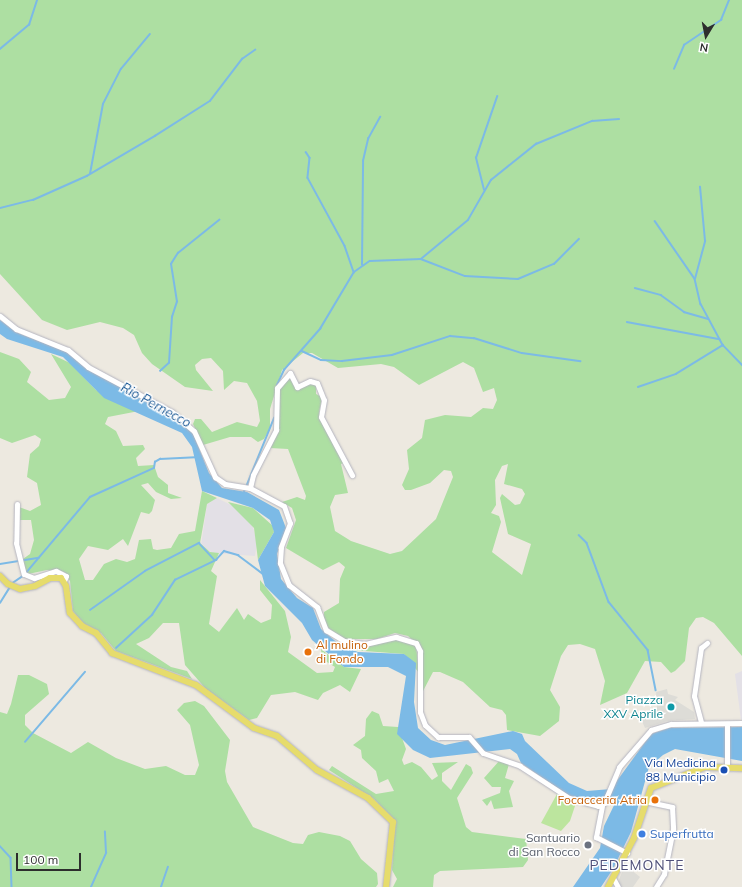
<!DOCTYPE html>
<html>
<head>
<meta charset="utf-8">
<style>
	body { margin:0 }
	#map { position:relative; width:742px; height:887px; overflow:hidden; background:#ede9e0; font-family:Mulish,sans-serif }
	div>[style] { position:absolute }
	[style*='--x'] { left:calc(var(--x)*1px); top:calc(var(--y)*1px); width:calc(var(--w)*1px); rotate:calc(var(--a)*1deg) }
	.industrial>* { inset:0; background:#e3e0e6 }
	.green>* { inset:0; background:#addfa2 }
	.pitch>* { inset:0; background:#bce59e }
	.plaza>* { inset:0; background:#dddcd7 }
	.water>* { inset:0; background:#7cbae6 }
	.stream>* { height:1.5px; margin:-0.75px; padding:0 0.75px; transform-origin:0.75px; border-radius:0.75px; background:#7cbae6 }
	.roads { filter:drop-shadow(0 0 1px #b4b4bf) drop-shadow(0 0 1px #b4b4bf) }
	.minor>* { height:5px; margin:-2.5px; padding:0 2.5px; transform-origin:2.5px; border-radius:2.5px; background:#fff }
	.major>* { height:6px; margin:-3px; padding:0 3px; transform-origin:3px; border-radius:3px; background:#e6dc6c }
	.dots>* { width:11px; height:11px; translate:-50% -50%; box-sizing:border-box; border:2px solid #fff; border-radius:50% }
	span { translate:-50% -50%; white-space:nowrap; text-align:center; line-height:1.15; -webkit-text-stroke:3px #fff; paint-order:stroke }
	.food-label { font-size:12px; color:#c56008 }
	.left { translate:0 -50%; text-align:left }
	.right { translate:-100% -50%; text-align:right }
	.culture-label { font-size:12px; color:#0d838f }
	.transit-label { font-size:12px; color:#164399 }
	.shop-label { font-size:12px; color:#366cbe }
	.worship-label { font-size:12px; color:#5b616d }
	.water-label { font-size:13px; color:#195794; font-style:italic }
	.quarter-label { font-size:14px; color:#50517a; letter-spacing:1px }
	.north { position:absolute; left:686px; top:16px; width:40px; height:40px; -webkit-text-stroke:3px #fff; paint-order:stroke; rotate:190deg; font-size:11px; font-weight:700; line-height:16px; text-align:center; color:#2d2d2d }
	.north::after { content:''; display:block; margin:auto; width:14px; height:18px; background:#2d2d2d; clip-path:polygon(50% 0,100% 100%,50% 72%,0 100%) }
	.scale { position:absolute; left:16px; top:853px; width:65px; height:18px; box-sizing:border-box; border:2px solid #2d2d2d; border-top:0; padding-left:5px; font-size:12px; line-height:14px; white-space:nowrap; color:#2d2d2d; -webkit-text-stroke:3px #fff; paint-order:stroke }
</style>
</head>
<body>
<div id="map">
	<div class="industrial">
		<i style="clip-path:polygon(217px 498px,237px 508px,253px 527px,257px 543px,255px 556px,213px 553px,201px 546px,207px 504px)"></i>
		<i style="clip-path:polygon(742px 671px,742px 719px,741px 720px,735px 674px)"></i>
	</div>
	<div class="green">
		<i style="clip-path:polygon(evenodd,0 0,742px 0,742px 656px,714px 623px,703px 617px,696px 618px,689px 628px,685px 661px,675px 671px,671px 673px,661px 662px,645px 661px,627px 693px,600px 705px,605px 681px,595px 649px,580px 644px,568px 645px,561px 656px,550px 690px,560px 707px,559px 721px,540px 736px,507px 730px,506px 715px,502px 710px,490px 707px,463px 682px,440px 672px,433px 672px,422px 693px,422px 649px,408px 636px,395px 633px,377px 639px,345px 639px,331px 630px,324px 624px,324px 612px,339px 603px,340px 579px,345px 567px,339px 562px,323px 570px,286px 548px,296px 520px,292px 508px,282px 502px,297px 497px,305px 500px,306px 496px,288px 449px,270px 448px,277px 428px,278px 389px,290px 375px,295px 388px,312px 382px,316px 385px,316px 394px,322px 397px,319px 413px,346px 462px,341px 464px,348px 493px,335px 495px,330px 507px,335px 531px,351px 541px,390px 554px,402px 551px,436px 519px,453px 477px,451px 471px,444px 470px,430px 483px,411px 490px,405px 490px,402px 485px,409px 469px,407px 450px,422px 438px,425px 420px,445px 415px,471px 417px,483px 408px,493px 409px,497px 400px,494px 388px,483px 392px,474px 368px,463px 362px,419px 385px,394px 367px,381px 364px,338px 368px,312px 353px,303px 353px,282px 370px,270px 409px,270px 428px,264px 439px,258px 442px,251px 437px,230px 437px,203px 445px,193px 424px,195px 419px,201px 419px,212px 432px,237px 422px,257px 427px,260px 421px,257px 401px,247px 383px,234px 381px,224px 390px,223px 371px,211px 358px,202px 359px,195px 365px,196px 370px,213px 391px,185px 387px,152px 364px,142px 353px,134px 335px,123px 328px,100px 322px,67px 330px,42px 320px,0 274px,0 0,508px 464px,504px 484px,522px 489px,525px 494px,520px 504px,515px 505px,502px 494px,500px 498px,508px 534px,531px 544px,522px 575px,492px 552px,501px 522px,499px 516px,491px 513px,496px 505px,495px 480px,502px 466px,508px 464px)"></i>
		<i style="clip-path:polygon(0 352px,19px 359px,31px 372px,27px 382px,49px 400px,65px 398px,71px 387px,51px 354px,70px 363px,96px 390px,139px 411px,108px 417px,105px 424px,116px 431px,123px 446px,143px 445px,145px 449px,136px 458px,138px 466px,154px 465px,158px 477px,168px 485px,168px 493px,182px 498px,171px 499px,156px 492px,148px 483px,141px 485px,155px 500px,152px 511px,149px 514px,141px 512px,128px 546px,123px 539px,108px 550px,88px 546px,79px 559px,85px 580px,93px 580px,104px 564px,116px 559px,127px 562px,135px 559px,139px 540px,151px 539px,153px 549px,157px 550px,171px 548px,179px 534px,195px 531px,202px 491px,217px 498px,207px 504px,200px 543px,210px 552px,219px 553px,211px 571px,217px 576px,209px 624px,219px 632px,237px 608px,244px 620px,248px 614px,261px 623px,271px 619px,272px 605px,260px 590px,260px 580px,285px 611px,291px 637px,288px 652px,317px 673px,333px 672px,335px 667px,322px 659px,321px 649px,344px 667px,361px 669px,350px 692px,340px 685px,323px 693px,318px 700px,295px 692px,271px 695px,257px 718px,249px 720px,206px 689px,185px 665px,179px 623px,163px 623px,149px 638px,136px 644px,171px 667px,187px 671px,192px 679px,116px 651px,101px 633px,83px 623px,73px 611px,70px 581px,64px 572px,47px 570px,28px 574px,20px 561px,30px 554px,34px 540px,31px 520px,20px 520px,19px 507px,30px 511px,41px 505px,37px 483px,27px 477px,30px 454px,39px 446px,41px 439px,35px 435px,12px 443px,0 438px)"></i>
		<i style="clip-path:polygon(228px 502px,253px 508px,273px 526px,274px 532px,258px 560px,254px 528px)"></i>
		<i style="clip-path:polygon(399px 639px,416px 646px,419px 673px,404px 654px,351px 650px)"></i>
		<i style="clip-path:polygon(18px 675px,29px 675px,47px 684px,49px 694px,25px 715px,25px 725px,33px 733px,71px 753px,88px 742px,116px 758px,145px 769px,166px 766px,185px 775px,195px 775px,199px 765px,190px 725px,177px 710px,184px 703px,195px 701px,204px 706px,230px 740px,225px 771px,227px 782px,253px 827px,293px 843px,303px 844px,308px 835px,319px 832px,340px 836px,350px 841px,361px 859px,377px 873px,378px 884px,376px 887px,0 887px,0 712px,7px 714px,11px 704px)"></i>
		<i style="clip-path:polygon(372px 711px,379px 714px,383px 726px,398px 727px,406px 749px,402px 760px,404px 765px,412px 762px,421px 767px,432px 780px,438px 776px,432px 763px,458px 762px,442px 773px,442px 781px,451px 790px,466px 764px,471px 767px,473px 773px,457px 798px,466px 827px,472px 832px,526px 839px,528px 860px,523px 867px,440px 871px,434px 875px,433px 887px,393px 887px,397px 879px,392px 870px,395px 821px,374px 799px,329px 770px,332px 766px,376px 794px,394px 791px,388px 779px,379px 783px,376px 771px,362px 758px,361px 750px,353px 745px,365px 736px,366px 719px)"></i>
		<i style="clip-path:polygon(500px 760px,509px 764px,505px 778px,514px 781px,509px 791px,513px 807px,494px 809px,491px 800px,487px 806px,482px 800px,500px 793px,501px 787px,492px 787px,484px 778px)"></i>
	</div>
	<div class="pitch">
		<i style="clip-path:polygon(557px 794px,576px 803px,570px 821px,561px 831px,541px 823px)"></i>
	</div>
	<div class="plaza">
		<i style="clip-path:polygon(667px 689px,668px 694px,678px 697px,675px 700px,694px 712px,695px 719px,667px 721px,645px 728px,641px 719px,657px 710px,656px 692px)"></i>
		<i style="clip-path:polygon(625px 865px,640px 877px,633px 887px,616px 887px)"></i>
	</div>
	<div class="water">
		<i style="clip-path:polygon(0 320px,18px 333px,70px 353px,90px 371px,164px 410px,192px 431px,209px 473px,222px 488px,247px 492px,279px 510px,286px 528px,277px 554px,281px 579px,297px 598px,313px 608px,321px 629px,340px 645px,358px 652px,404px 654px,416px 663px,414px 702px,418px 728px,431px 740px,445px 745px,513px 731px,522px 734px,525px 741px,569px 783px,587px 791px,611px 789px,651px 734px,669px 728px,742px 727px,742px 761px,675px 749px,663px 755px,649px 767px,631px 832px,613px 869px,601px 887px,573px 887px,600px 848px,604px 826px,619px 795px,609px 802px,597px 802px,567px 795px,521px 763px,517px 754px,510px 749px,430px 758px,413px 750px,397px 734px,406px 676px,388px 667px,344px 667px,312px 640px,302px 623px,265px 586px,258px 560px,274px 532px,270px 520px,253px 508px,202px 491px,192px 447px,182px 433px,104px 398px,63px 357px,7px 339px,0 334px)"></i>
	</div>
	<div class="stream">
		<i style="--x:0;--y:49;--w:38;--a:-40"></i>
		<i style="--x:29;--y:25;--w:26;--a:-72"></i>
		<i style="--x:674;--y:69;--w:26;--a:-67"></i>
		<i style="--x:684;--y:45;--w:45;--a:-34"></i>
		<i style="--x:721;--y:20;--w:22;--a:-68"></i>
		<i style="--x:306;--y:152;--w:7;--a:56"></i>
		<i style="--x:310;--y:158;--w:20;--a:96"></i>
		<i style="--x:308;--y:178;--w:77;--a:61.4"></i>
		<i style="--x:345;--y:246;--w:28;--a:71"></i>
		<i style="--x:90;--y:174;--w:71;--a:-79.5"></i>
		<i style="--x:103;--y:104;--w:39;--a:-63"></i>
		<i style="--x:121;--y:69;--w:45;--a:-50.4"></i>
		<i style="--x:484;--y:190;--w:33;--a:-104"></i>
		<i style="--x:476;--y:158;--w:65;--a:-71"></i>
		<i style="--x:0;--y:208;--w:34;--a:-14"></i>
		<i style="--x:33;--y:200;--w:59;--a:-24"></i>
		<i style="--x:87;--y:176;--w:79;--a:-30.5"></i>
		<i style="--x:155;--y:136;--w:65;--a:-32.5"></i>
		<i style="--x:210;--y:101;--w:53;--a:-52.7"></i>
		<i style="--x:242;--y:59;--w:16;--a:-35"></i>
		<i style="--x:655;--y:221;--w:70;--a:55.4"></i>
		<i style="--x:695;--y:279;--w:26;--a:77"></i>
		<i style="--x:701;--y:304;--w:47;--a:61.8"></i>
		<i style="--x:723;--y:345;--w:28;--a:46"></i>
		<i style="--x:421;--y:259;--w:61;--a:-39.7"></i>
		<i style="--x:468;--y:220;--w:46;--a:-60.1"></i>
		<i style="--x:491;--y:180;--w:58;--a:-38.7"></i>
		<i style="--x:536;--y:144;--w:61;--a:-22.3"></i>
		<i style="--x:592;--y:121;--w:27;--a:-4"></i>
		<i style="--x:362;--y:265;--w:104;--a:-89.4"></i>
		<i style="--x:363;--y:161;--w:23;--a:-77"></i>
		<i style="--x:368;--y:139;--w:25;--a:-61"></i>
		<i style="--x:695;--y:279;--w:39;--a:-75"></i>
		<i style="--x:705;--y:241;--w:54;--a:-95.3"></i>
		<i style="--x:635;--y:288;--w:27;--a:15"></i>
		<i style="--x:661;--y:295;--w:29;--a:36"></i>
		<i style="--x:684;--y:312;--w:25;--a:16"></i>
		<i style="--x:627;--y:322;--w:94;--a:10.5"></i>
		<i style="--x:302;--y:351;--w:21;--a:25"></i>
		<i style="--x:321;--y:360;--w:21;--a:3"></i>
		<i style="--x:342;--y:361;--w:50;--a:-6.8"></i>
		<i style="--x:392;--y:355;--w:61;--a:-18.1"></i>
		<i style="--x:450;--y:336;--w:24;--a:5"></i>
		<i style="--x:474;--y:338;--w:50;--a:17.4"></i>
		<i style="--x:522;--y:353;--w:59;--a:7.9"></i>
		<i style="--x:160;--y:371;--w:12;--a:-42"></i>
		<i style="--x:169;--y:363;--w:46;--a:-86.3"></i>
		<i style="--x:172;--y:317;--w:16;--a:-72"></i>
		<i style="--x:177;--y:302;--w:38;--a:-99"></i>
		<i style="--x:171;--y:264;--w:13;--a:-58"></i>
		<i style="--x:178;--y:253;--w:53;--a:-38.8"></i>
		<i style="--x:277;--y:385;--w:17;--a:-65"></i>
		<i style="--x:284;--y:370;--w:55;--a:-48.7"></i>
		<i style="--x:320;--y:329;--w:66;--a:-59.2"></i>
		<i style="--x:354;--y:272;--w:19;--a:-35"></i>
		<i style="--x:370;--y:261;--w:51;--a:-2.2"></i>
		<i style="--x:421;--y:259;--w:47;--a:21.1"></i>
		<i style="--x:465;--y:276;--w:53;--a:3.2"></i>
		<i style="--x:518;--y:279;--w:39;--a:-23"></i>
		<i style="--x:554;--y:264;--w:35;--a:-45"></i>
		<i style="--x:638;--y:387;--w:40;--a:-18.9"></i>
		<i style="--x:676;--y:374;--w:55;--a:-31.7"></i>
		<i style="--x:244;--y:492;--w:80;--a:-67.9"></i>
		<i style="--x:579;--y:535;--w:11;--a:45"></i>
		<i style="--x:587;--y:543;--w:63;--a:69.6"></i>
		<i style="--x:609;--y:602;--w:62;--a:50.9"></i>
		<i style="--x:648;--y:650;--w:41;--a:78.7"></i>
		<i style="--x:0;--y:564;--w:39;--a:-9"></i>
		<i style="--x:26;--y:573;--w:99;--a:-49.9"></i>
		<i style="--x:90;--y:497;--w:70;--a:-24.4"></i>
		<i style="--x:154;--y:468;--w:6;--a:-81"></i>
		<i style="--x:155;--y:462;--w:6;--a:-31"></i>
		<i style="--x:160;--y:459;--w:35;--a:-3"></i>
		<i style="--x:11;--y:584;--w:14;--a:-34"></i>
		<i style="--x:0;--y:603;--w:19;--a:-58"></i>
		<i style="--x:90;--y:610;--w:67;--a:-35.3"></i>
		<i style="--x:145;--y:571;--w:61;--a:-27.4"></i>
		<i style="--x:199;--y:543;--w:23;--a:47"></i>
		<i style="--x:116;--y:648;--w:49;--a:-42.5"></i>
		<i style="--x:152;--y:615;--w:42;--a:-56.7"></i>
		<i style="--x:175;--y:580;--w:46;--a:-26"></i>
		<i style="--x:216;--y:560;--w:12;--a:-48"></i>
		<i style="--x:224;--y:551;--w:15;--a:16"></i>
		<i style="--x:238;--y:555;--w:31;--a:37"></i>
		<i style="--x:25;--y:742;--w:92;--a:-49.4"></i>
		<i style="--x:0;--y:846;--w:16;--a:47"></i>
		<i style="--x:11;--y:858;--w:29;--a:88"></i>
		<i style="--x:91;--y:887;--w:37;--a:-66"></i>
		<i style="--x:106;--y:853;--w:21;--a:-93"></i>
		<i style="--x:161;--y:887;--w:21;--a:-71"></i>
	</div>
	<div class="roads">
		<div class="minor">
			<i style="--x:0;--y:316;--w:21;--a:39"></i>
			<i style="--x:16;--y:329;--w:56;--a:22"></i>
			<i style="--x:68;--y:350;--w:26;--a:40"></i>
			<i style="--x:88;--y:367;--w:95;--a:28.2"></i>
			<i style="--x:172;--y:412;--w:29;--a:41"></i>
			<i style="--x:194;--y:431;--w:51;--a:65.5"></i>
			<i style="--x:215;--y:477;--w:12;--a:35"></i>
			<i style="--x:225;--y:484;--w:25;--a:9"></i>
			<i style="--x:250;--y:488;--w:38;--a:28"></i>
			<i style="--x:284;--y:506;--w:18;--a:71"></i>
			<i style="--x:290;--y:523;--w:26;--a:111"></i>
			<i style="--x:281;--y:547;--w:16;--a:94"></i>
			<i style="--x:280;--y:563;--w:24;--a:68"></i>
			<i style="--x:289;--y:585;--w:36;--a:38"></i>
			<i style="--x:317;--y:607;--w:25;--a:69"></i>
			<i style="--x:326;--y:630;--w:21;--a:31"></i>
			<i style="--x:344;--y:641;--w:21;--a:8"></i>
			<i style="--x:365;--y:644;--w:32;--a:-13"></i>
			<i style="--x:396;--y:637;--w:21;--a:17"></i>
			<i style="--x:416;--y:643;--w:9;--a:63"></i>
			<i style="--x:420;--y:651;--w:61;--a:90"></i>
			<i style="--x:420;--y:712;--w:14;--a:69"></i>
			<i style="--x:425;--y:725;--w:18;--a:43"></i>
			<i style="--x:438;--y:737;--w:31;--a:0"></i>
			<i style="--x:469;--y:737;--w:21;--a:49"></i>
			<i style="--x:483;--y:753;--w:39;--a:19"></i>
			<i style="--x:520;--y:766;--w:59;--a:33.1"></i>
			<i style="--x:569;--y:798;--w:30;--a:15"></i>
			<i style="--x:598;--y:806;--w:7;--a:-27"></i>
			<i style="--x:604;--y:803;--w:39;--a:-67"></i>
			<i style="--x:619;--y:767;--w:49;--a:-49.1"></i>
			<i style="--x:651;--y:730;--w:21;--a:-17"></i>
			<i style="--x:671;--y:724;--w:71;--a:-0.8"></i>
			<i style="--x:250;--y:488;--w:13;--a:-77"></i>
			<i style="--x:253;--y:475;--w:51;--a:-62.9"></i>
			<i style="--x:276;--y:430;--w:42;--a:-88.6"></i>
			<i style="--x:277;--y:388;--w:20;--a:-49"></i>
			<i style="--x:290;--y:373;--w:16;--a:63"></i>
			<i style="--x:297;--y:387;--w:14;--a:-25"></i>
			<i style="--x:310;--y:381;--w:7;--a:16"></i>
			<i style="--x:317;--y:383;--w:18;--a:68"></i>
			<i style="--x:324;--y:400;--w:17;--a:100"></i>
			<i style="--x:321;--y:417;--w:66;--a:61.9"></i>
			<i style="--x:17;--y:504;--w:39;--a:91"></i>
			<i style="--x:16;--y:543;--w:32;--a:76"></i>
			<i style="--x:24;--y:574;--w:11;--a:22"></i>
			<i style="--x:34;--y:578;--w:23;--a:-18"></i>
			<i style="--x:56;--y:571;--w:11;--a:27"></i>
			<i style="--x:66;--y:576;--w:5;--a:112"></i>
			<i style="--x:701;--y:722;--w:27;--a:-105"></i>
			<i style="--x:694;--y:696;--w:49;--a:-81.7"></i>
			<i style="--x:701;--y:648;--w:8;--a:-40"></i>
			<i style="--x:727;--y:768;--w:44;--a:-90"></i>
			<i style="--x:644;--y:801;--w:29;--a:12"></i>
			<i style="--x:672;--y:807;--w:22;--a:87"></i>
			<i style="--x:673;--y:829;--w:46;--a:101.3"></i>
			<i style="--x:664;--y:874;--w:15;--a:122"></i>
			<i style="--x:602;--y:806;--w:32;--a:101"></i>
			<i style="--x:596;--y:837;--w:35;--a:27"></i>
			<i style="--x:613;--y:878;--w:10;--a:61"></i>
		</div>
		<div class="major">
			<i style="--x:0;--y:576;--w:11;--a:45"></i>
			<i style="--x:8;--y:584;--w:13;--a:23"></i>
			<i style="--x:20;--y:589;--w:15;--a:-11"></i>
			<i style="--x:35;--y:586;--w:17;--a:-28"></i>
			<i style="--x:50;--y:578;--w:11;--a:0"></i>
			<i style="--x:61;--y:578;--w:9;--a:58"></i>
			<i style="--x:66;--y:586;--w:27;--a:82"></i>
			<i style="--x:70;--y:613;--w:18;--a:47"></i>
			<i style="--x:82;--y:626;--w:16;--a:27"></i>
			<i style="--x:96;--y:633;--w:26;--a:51"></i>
			<i style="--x:112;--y:653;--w:90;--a:20.9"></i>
			<i style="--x:196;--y:685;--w:72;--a:36.6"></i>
			<i style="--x:254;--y:728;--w:24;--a:19"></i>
			<i style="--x:277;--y:736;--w:52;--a:40.4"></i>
			<i style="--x:317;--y:770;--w:58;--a:28.8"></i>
			<i style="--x:368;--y:798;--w:35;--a:44"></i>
			<i style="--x:393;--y:822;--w:65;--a:96.1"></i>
			<i style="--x:608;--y:887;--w:55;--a:-62"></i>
			<i style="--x:634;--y:838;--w:53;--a:-71.2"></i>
			<i style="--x:651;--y:788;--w:58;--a:-21.3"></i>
			<i style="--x:705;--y:767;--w:37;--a:2"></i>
		</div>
	</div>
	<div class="dots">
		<i style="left:308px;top:652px;background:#e8710a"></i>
		<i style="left:671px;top:707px;background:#0f9aa8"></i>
		<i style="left:724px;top:770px;background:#1a4fb4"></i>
		<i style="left:655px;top:800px;background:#e8710a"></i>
		<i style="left:642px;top:834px;background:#3f7fe0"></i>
		<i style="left:588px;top:845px;background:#6b7280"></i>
	</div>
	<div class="food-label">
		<span class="left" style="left:316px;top:652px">Al mulino<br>di Fondo</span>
		<span class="right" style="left:647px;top:800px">Focacceria Atria</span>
	</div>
	<div class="culture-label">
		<span class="right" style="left:663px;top:707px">Piazza<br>XXV Aprile</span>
	</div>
	<div class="transit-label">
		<span class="right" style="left:716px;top:770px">Via Medicina<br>88 Municipio</span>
	</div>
	<div class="shop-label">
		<span class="left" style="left:650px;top:834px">Superfrutta</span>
	</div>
	<div class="worship-label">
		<span class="right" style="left:580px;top:845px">Santuario<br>di San Rocco</span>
	</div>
	<div class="water-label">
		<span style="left:156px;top:405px;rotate:29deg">Rio Pernecco</span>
	</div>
	<div class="quarter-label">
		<span style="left:637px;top:865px">PEDEMONTE</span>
	</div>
	<div class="north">N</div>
	<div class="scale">100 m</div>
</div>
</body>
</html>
